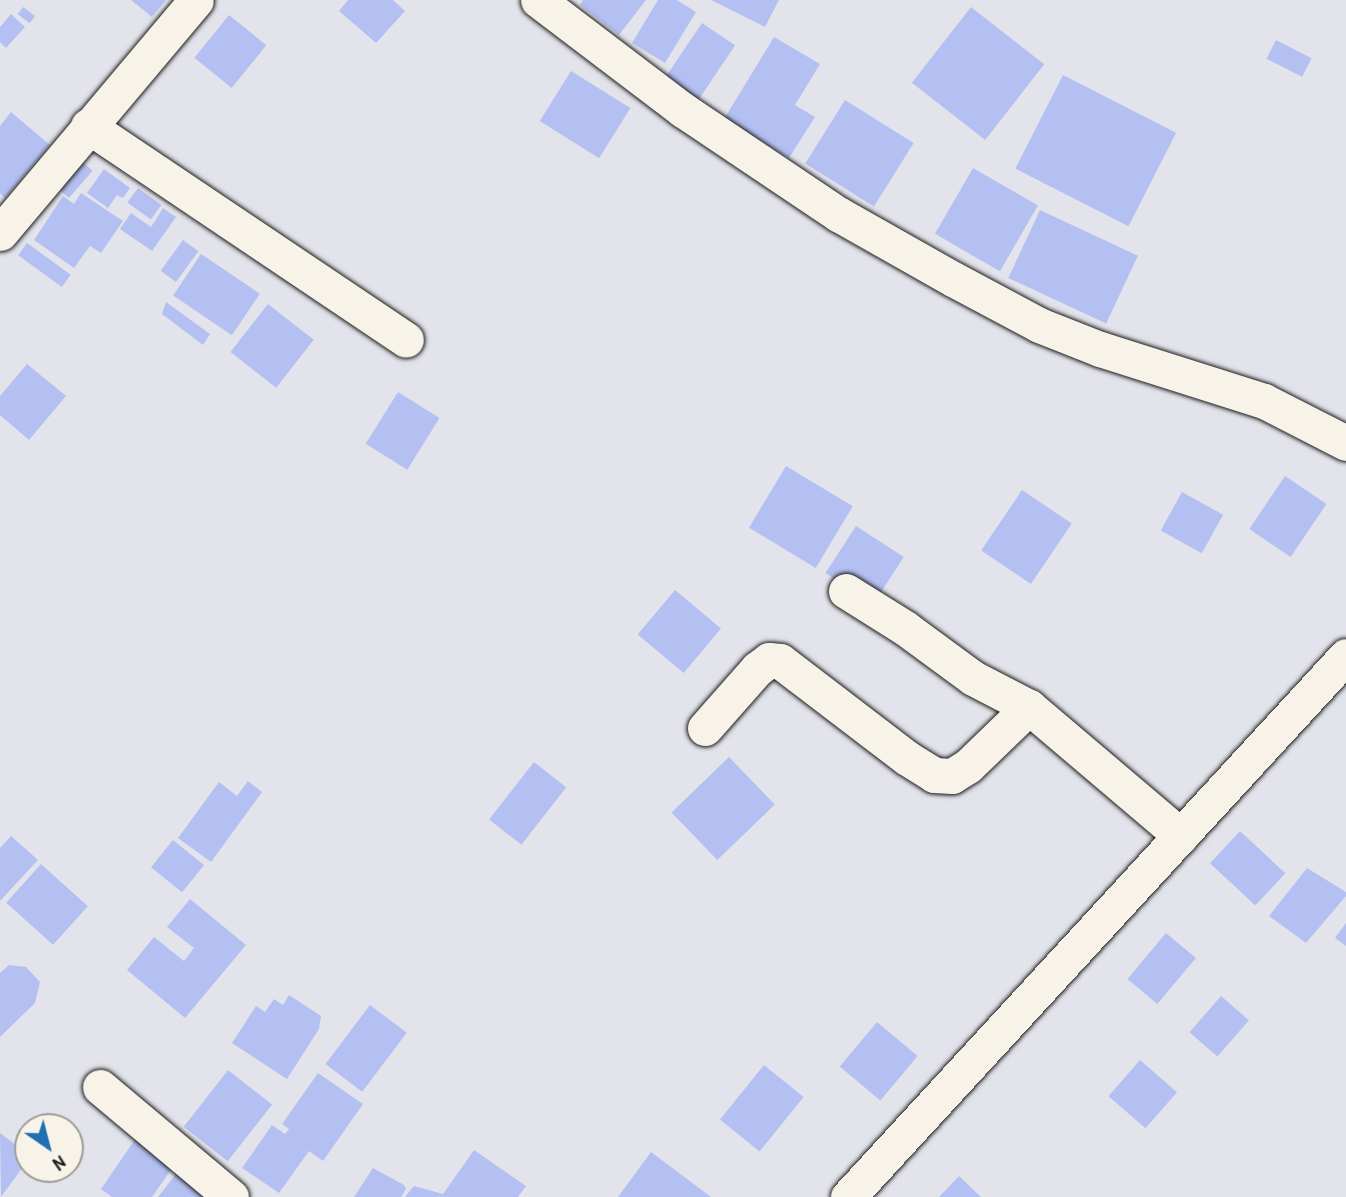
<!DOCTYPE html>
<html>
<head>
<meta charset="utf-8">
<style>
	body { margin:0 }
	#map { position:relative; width:1346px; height:1197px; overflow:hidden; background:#e3e4eb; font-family:"Patrick Hand",sans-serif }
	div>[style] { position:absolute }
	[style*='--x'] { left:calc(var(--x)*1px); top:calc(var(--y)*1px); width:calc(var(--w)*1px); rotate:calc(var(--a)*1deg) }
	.building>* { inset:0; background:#b4c0f1; transform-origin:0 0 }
	.roads { filter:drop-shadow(0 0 2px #1c1c1c) drop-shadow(0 0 2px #1c1c1c) }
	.minor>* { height:35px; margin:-17.5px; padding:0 17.5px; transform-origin:17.5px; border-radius:17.5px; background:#f7f3e8 }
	span { translate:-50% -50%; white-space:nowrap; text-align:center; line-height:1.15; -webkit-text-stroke:5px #f7f3e8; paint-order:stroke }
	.north { position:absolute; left:14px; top:1113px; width:70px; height:70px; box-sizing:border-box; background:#f7f3e8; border:2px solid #9f9d96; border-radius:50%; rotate:145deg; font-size:19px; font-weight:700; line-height:28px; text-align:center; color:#1c1c1c }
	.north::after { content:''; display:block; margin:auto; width:24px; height:32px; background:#1f6fb2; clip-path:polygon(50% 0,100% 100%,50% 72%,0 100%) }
</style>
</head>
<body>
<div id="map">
	<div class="building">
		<i style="clip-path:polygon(131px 0,166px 0,152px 17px)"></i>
		<i style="clip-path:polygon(348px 0,393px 0,405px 11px,376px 43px,339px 11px)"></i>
		<i style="clip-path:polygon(583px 0,646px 0,619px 35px,580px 5px)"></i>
		<i style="clip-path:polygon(658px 0,677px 0,696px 12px,665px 63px,632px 43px)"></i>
		<i style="clip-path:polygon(711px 0,779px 0,765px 27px)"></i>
		<i style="left:23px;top:7px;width:15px;height:9px;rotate:37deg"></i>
		<i style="left:971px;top:7px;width:93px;height:96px;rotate:38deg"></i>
		<i style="clip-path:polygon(11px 14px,25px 27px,6px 48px,0 42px,0 27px)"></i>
		<i style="left:229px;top:15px;width:48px;height:55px;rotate:39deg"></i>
		<i style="left:702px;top:23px;width:40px;height:67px;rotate:34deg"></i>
		<i style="clip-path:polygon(774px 37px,820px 64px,795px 105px,815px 117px,789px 158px,724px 119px)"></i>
		<i style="left:1276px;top:40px;width:40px;height:21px;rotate:27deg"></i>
		<i style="left:571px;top:71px;width:70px;height:59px;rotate:32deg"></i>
		<i style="left:1063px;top:75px;width:127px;height:105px;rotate:27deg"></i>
		<i style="left:845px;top:100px;width:81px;height:75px;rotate:32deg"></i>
		<i style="clip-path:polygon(11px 112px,50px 145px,5px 198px,0 193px,0 126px)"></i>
		<i style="left:79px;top:159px;width:18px;height:36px;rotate:41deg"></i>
		<i style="left:973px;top:168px;width:75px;height:76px;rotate:30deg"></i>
		<i style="clip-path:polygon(104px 169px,130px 188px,123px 198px,117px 195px,108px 208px,87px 193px)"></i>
		<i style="left:138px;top:188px;width:29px;height:18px;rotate:36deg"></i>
		<i style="clip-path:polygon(81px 193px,123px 221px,101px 253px,90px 246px,74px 268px,34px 240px,63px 196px,74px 204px)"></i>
		<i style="clip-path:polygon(163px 208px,176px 217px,152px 251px,120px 229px,131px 213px,151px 227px)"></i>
		<i style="left:1040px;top:210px;width:108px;height:75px;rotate:25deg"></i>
		<i style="left:183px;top:240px;width:19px;height:38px;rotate:36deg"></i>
		<i style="left:27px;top:243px;width:54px;height:15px;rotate:36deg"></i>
		<i style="left:201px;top:254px;width:71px;height:50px;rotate:34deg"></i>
		<i style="clip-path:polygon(166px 302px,210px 334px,203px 345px,162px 314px)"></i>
		<i style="left:268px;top:304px;width:58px;height:61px;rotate:38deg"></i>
		<i style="clip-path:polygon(27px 364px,66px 396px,29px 440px,0 415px,0 396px)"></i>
		<i style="left:398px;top:392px;width:49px;height:61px;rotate:32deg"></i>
		<i style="left:786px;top:466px;width:78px;height:72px;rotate:31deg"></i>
		<i style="left:1285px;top:476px;width:50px;height:64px;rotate:34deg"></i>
		<i style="left:1022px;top:490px;width:60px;height:73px;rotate:34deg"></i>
		<i style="left:1182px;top:492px;width:47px;height:44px;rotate:29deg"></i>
		<i style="left:856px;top:526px;width:57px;height:56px;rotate:33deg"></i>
		<i style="left:675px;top:590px;width:60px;height:58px;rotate:40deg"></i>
		<i style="left:729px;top:757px;width:66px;height:80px;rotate:46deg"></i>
		<i style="left:534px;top:762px;width:41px;height:73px;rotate:38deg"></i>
		<i style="clip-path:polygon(248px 781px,262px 792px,211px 862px,178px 838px,219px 782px,237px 796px)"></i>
		<i style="left:1240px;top:831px;width:62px;height:44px;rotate:43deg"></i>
		<i style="clip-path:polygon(11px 836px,38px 860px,0 901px,0 848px)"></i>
		<i style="left:173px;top:840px;width:40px;height:35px;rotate:39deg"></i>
		<i style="left:41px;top:864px;width:63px;height:52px;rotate:42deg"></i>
		<i style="clip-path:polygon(1307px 868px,1346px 892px,1346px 896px,1306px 943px,1269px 916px)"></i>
		<i style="clip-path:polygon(190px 899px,246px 945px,185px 1018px,127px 970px,154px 937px,184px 961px,194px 948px,167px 927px)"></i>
		<i style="clip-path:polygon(1346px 923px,1346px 946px,1335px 938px)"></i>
		<i style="left:1166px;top:933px;width:39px;height:60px;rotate:40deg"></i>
		<i style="clip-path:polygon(9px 965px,26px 967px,40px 982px,35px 1003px,0 1037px,0 973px)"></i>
		<i style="clip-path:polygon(289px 995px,321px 1016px,319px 1029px,287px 1079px,232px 1043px,256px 1006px,265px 1012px,274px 999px,283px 1005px)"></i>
		<i style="left:1221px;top:996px;width:37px;height:48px;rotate:41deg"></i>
		<i style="left:370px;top:1005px;width:46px;height:74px;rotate:37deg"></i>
		<i style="left:877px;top:1022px;width:53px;height:58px;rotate:40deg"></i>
		<i style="left:1140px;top:1060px;width:49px;height:48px;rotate:41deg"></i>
		<i style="left:764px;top:1065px;width:51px;height:70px;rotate:39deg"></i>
		<i style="left:228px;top:1070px;width:56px;height:72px;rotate:38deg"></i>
		<i style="clip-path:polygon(318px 1073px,363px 1104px,323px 1161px,309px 1151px,279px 1193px,242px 1168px,272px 1125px,285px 1134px,289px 1129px,282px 1124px)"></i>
		<i style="clip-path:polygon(0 1133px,28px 1154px,28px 1160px,1px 1197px)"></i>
		<i style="clip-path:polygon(136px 1138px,175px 1164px,152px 1197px,112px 1197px,101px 1189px)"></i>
		<i style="clip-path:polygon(474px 1150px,526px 1186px,518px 1197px,405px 1197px,414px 1186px,443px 1194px)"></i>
		<i style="clip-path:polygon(651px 1152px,711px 1197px,618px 1197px)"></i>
		<i style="clip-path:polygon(373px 1168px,404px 1185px,406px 1189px,401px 1197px,354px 1197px)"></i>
		<i style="clip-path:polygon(179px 1170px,215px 1197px,158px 1197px)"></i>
		<i style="clip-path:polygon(959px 1176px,981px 1197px,939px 1197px)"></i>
	</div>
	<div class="roads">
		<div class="minor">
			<i style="--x:538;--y:0;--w:182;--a:37.2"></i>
			<i style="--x:683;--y:110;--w:187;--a:33.9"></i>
			<i style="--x:838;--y:214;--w:132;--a:29.5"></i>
			<i style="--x:953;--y:279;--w:98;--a:28.1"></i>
			<i style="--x:1039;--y:325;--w:66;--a:21.5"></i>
			<i style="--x:1100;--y:349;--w:172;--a:17.6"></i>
			<i style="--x:1264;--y:401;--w:92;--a:27.1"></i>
			<i style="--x:88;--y:126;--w:383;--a:33.9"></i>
			<i style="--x:0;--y:233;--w:304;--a:-49.9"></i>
			<i style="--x:846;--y:591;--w:70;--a:32.1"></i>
			<i style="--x:905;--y:628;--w:84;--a:36.3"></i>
			<i style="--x:973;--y:678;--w:63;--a:27.4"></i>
			<i style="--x:1029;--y:707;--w:199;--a:40.3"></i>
			<i style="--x:705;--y:728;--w:79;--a:-48.6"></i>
			<i style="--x:757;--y:669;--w:15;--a:-37"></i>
			<i style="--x:769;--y:660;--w:11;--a:5"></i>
			<i style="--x:780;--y:661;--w:160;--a:37.4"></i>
			<i style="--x:907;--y:758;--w:32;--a:32"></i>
			<i style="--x:934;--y:775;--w:18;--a:3"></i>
			<i style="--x:952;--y:776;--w:19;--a:-32"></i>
			<i style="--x:968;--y:766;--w:85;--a:-44"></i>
			<i style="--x:100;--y:1087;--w:171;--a:40"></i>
			<i style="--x:848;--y:1197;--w:735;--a:-47.37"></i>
		</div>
	</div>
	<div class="north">N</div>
</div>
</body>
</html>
